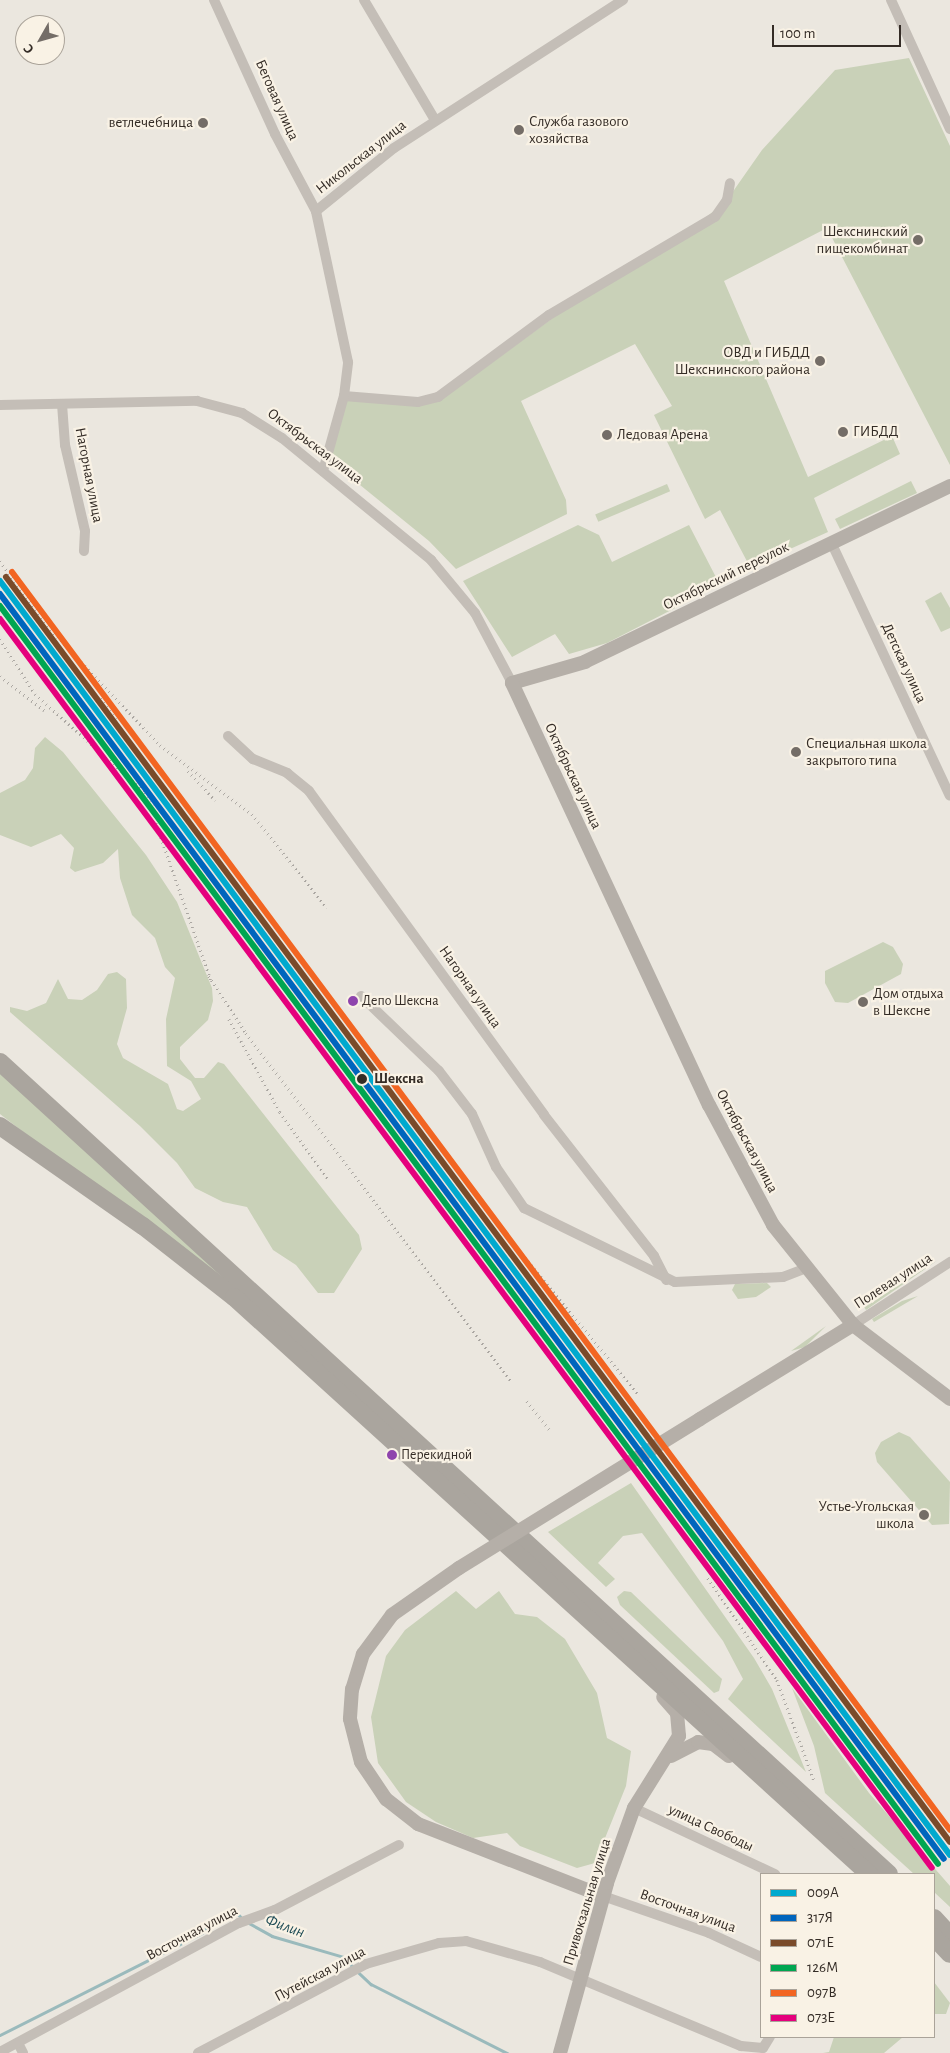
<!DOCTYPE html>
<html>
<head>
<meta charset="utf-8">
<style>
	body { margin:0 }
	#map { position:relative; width:950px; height:2053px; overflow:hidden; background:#ebe7df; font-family:"Alegreya Sans",sans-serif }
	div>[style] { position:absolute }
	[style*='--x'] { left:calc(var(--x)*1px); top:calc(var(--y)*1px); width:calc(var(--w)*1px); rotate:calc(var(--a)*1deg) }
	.green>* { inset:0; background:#c9d1b8; transform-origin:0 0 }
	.stream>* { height:2.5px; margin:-1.25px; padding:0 1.25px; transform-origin:1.25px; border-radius:1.25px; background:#9ababc }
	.street>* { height:10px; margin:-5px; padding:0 5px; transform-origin:5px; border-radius:5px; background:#c4beb7 }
	.secondary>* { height:14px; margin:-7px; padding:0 7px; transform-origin:7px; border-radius:7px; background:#b5afa8 }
	.highway>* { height:18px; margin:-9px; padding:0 9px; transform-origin:9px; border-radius:9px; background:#aaa59e }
	.rail>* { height:2.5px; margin-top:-1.25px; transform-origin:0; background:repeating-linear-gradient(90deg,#aba7a2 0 1px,transparent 0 5px) }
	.secondary-bridge>* { height:14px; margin:-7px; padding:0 7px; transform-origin:7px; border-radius:7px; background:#b5afa8 }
	.rail-1>* { height:6px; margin:-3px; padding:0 3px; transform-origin:3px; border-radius:3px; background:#00a9ce }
	.rail-2>* { height:6px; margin:-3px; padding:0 3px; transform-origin:3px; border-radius:3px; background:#0065bd }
	.rail-3>* { height:6px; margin:-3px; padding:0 3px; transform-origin:3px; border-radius:3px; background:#7a4b2a }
	.rail-4>* { height:6px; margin:-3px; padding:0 3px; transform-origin:3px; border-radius:3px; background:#00a651 }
	.rail-5>* { height:6px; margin:-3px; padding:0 3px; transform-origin:3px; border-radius:3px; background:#f26522 }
	.rail-6>* { height:6px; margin:-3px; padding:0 3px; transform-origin:3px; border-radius:3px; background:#e5007d }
	.dots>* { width:14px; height:14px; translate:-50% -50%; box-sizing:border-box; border:2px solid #f9f2e5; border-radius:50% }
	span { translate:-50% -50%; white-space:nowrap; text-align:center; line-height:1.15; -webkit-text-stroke:4.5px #f9f2e5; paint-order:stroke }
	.bus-label { font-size:14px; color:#342c26 }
	.left { translate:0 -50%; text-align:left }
	.street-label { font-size:15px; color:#342c26 }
	.poi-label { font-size:15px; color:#342c26 }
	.right { translate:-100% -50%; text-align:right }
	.stop-label { font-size:15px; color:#342c26; font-weight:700 }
	.water-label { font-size:16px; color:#1d4b55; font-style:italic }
	.legend { position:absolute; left:760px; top:1873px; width:175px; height:165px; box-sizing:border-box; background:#f9f2e5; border:1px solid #aaa399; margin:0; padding:6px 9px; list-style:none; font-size:15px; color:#342c26 }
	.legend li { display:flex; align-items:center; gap:10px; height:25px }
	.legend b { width:25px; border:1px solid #aaa399 }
	.north { position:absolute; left:15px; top:15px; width:50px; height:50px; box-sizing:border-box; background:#f9f2e5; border:1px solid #aaa399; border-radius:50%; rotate:232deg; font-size:14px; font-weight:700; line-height:20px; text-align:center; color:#342c26 }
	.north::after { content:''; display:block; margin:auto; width:18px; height:22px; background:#746d67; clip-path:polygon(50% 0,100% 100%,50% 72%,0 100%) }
	.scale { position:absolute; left:772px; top:25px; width:129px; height:22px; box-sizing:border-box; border:2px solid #342c26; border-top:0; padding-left:6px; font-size:15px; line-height:18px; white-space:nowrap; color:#342c26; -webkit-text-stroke:4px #f9f2e5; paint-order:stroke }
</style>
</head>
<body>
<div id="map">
	<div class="green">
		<i style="clip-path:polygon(909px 58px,950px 146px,950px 465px,827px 228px,724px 281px,808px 477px,892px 436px,900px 454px,814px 498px,828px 532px,750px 567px,720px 510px,705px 519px,654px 415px,672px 406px,635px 344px,521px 401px,566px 500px,567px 514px,456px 569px,429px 541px,333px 463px,331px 457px,347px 400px,416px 406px,468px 380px,561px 312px,675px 243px,727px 200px,762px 150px,835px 70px)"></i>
		<i style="clip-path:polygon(911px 481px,917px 493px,840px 529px,835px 519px)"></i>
		<i style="left:667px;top:484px;width:8px;height:78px;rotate:67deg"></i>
		<i style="clip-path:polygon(578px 525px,599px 535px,612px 562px,689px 525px,720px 585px,607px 643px,569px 654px,555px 634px,512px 657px,463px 581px)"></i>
		<i style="clip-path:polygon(941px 592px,950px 608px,950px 628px,941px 632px,925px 601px)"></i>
		<i style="clip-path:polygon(45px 737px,63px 752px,146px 855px,177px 902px,212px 988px,213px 1001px,208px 1020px,180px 1047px,180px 1059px,195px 1078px,204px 1078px,218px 1062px,224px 1064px,359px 1235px,362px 1249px,334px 1293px,318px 1293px,296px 1265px,273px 1250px,247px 1207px,223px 1202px,195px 1188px,177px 1163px,140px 1126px,10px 1012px,10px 1007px,27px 1011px,46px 1003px,58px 979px,68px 999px,82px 1000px,97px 990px,108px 974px,117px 972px,126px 979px,127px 1008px,117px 1044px,123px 1058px,168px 1084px,177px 1109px,183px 1111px,201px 1099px,191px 1081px,167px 1066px,166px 1019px,175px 978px,165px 967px,155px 938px,132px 915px,120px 878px,118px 849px,103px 863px,75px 872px,70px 868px,74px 848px,61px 834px,31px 847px,0 835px,0 793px,25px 780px,33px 768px,35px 748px)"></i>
		<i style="clip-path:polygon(883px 942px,893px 947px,903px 964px,901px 974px,848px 1003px,835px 1002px,825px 983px,825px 971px)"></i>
		<i style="clip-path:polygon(0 1072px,318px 1361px,0 1114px)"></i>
		<i style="clip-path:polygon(938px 1260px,866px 1310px,864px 1307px,900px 1284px)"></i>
		<i style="clip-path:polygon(767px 1283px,771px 1287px,756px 1297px,738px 1299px,732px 1290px,735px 1284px)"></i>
		<i style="clip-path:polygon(918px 1296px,874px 1322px,872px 1319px,902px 1301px)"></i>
		<i style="clip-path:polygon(826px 1326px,805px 1347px,791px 1351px)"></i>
		<i style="clip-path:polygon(899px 1432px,910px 1437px,950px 1482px,949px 1524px,932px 1525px,877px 1462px,875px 1453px,881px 1442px)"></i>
		<i style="clip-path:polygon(631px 1483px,754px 1658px,772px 1689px,806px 1772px,728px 1699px,743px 1679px,723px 1641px,642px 1533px,623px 1536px,598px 1563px,615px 1579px,606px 1587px,548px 1532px)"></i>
		<i style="clip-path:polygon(456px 1591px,476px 1609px,499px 1591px,515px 1614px,537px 1617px,565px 1639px,597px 1693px,607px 1738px,631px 1751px,626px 1786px,595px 1863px,577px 1868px,520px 1846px,507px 1833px,473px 1838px,436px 1822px,406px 1802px,378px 1763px,371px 1717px,386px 1656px,405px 1630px)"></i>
		<i style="clip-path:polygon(624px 1591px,631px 1592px,722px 1679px,719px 1691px,714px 1693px,620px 1605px,617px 1597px)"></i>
		<i style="clip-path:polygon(792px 1688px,869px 1793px,950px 1886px,950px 1907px,934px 1892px,934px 1874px,914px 1874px,825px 1793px,814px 1746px)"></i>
		<i style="clip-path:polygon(934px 1982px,950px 2003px,946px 2014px,934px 2014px)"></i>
		<i style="clip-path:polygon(834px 2037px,903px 2037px,884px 2053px,823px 2053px,829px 2052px)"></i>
	</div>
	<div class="stream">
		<i style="--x:249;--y:1923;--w:26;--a:29"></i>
		<i style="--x:272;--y:1936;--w:75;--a:16.3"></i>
		<i style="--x:344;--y:1957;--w:15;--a:48"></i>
		<i style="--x:358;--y:1972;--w:18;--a:43"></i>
		<i style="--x:371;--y:1984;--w:153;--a:26.9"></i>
		<i style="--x:0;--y:2035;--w:226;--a:-26.8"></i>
		<i style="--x:202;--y:1933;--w:17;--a:-50"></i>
		<i style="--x:213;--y:1920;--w:24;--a:-19"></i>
		<i style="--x:236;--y:1912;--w:8;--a:45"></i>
	</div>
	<div class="street">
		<i style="--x:214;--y:0;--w:147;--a:65.5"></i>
		<i style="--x:275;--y:134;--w:87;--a:62"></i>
		<i style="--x:364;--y:0;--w:139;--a:59.4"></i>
		<i style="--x:891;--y:0;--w:142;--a:65.4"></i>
		<i style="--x:344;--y:396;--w:74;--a:4.6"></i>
		<i style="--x:418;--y:402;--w:21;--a:-14"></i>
		<i style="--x:438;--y:397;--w:138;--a:-36.5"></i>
		<i style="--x:549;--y:315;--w:193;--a:-30.6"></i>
		<i style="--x:715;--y:217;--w:21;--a:-55"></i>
		<i style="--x:727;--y:200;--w:17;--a:-80"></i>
		<i style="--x:62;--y:404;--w:41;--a:85.8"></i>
		<i style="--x:65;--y:445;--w:88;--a:76.9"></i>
		<i style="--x:85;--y:531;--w:20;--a:93"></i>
		<i style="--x:0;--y:405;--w:197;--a:-1.2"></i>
		<i style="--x:197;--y:401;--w:47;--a:14.9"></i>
		<i style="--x:242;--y:413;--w:47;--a:32"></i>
		<i style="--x:282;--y:438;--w:193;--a:39.3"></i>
		<i style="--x:431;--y:560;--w:69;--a:50.3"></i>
		<i style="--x:475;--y:613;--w:79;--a:62.1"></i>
		<i style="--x:323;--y:471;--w:78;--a:-74.4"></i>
		<i style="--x:344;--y:396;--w:34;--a:-83"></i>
		<i style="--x:348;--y:362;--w:154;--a:-102"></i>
		<i style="--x:316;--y:211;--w:100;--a:-38.9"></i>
		<i style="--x:394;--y:148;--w:273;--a:-32.9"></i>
		<i style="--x:831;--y:542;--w:280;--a:64.9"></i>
		<i style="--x:228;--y:736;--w:34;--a:43"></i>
		<i style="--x:253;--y:759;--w:37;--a:22"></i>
		<i style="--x:287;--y:773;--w:28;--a:39"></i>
		<i style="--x:309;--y:791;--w:400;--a:54"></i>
		<i style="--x:544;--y:1115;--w:179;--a:52"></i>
		<i style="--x:654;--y:1256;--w:27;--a:63"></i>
		<i style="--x:361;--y:996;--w:108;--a:43.9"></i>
		<i style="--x:439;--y:1071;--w:54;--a:52.5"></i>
		<i style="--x:472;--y:1114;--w:58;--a:65.6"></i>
		<i style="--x:496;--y:1167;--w:50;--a:55.7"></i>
		<i style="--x:524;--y:1208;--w:168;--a:26.1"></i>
		<i style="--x:675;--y:1282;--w:108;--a:-2.7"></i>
		<i style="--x:783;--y:1277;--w:22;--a:-21"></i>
		<i style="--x:853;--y:1325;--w:116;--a:-33"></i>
		<i style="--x:634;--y:1808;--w:156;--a:25.1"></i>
		<i style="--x:603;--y:1896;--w:112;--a:19.2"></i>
		<i style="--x:709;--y:1933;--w:57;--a:24.8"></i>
		<i style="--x:18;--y:2043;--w:11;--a:63"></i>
		<i style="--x:0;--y:2052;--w:272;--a:-28.4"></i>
		<i style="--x:239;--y:1923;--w:38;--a:-20"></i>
		<i style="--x:275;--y:1910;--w:140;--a:-27.7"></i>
		<i style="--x:198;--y:2053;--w:190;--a:-27.9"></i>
		<i style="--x:366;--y:1964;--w:76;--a:-16"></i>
		<i style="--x:439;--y:1943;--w:27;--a:-4"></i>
		<i style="--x:466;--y:1941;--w:77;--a:15.8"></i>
		<i style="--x:540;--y:1962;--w:218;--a:22.7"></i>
		<i style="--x:741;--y:2046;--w:22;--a:5"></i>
		<i style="--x:763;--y:2048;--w:13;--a:-58"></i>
	</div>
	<div class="secondary">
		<i style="--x:950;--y:486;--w:405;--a:154.3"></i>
		<i style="--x:585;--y:662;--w:76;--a:164"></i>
		<i style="--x:512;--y:683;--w:466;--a:65"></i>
		<i style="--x:709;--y:1105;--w:136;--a:61.9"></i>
		<i style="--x:773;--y:1225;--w:128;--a:51.3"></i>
		<i style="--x:853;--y:1325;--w:122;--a:37.3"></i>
		<i style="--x:700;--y:1419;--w:180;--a:-31.6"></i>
		<i style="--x:459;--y:1568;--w:82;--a:145"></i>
		<i style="--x:392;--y:1615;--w:49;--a:126.6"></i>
		<i style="--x:363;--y:1654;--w:37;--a:107"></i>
		<i style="--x:352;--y:1689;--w:30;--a:94"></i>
		<i style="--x:350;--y:1719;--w:44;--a:75.7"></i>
		<i style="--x:361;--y:1762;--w:45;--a:56"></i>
		<i style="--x:386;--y:1799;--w:41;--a:38"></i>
		<i style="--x:418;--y:1824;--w:199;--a:21.3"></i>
		<i style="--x:671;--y:1756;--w:30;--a:-27"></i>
		<i style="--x:698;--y:1742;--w:15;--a:8"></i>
		<i style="--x:713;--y:1744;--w:20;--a:37"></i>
		<i style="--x:560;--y:2053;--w:176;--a:-74.5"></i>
		<i style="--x:607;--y:1883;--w:80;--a:-70.2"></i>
		<i style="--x:634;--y:1808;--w:85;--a:-58"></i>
		<i style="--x:679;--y:1736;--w:23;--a:-95"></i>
		<i style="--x:677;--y:1713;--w:21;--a:-131"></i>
	</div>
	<div class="highway">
		<i style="--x:0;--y:1062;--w:1204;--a:42.41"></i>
		<i style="--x:0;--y:1126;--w:174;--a:35"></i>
		<i style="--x:143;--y:1226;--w:115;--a:38"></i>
		<i style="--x:234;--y:1297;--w:858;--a:42.26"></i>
		<i style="--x:934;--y:1918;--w:23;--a:47"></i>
		<i style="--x:934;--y:1937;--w:23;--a:47"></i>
	</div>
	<div class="rail">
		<i style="--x:0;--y:561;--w:95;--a:53.1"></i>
		<i style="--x:54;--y:633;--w:154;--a:46.6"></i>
		<i style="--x:160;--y:745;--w:115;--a:36.9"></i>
		<i style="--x:252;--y:814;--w:120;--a:51.4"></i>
		<i style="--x:0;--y:639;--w:65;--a:57.5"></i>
		<i style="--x:35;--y:694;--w:147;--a:41.7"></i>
		<i style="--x:145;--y:792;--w:45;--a:50.4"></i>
		<i style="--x:0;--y:676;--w:56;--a:37.7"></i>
		<i style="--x:102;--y:697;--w:28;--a:52"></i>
		<i style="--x:188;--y:771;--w:40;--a:47"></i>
		<i style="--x:156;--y:823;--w:166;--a:70.7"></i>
		<i style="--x:209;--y:976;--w:68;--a:57"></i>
		<i style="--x:246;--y:1033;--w:439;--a:52.7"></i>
		<i style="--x:229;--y:1019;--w:106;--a:61.3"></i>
		<i style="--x:280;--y:1112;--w:84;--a:54.2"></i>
		<i style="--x:509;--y:1238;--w:204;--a:50.4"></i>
		<i style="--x:527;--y:1401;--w:39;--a:52"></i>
		<i style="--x:708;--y:1578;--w:123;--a:55.9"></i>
		<i style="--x:777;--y:1680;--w:107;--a:69.7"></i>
	</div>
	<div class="secondary-bridge">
		<i style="--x:459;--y:1568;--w:283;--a:-31.7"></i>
	</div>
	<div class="rail-1">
		<i style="--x:0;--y:581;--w:1589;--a:53.29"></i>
	</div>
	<div class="rail-2">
		<i style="--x:0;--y:594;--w:1578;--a:53.27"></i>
	</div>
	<div class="rail-3">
		<i style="--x:6;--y:577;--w:1578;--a:53.27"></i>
	</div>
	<div class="rail-4">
		<i style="--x:0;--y:606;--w:1569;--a:53.29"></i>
	</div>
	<div class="rail-5">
		<i style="--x:12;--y:572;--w:1569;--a:53.29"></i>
	</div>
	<div class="rail-6">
		<i style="--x:0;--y:619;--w:1558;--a:53.27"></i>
	</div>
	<div class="dots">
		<i style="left:203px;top:123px;background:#746d67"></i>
		<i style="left:519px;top:130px;background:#746d67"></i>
		<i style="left:918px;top:240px;background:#746d67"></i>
		<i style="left:820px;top:361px;background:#746d67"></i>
		<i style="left:843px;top:432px;background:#746d67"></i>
		<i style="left:607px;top:435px;background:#746d67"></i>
		<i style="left:796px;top:752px;background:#746d67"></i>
		<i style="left:353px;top:1001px;background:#8e44ad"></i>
		<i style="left:863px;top:1002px;background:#746d67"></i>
		<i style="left:362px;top:1079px;background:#342c26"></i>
		<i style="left:392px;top:1455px;background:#8e44ad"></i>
		<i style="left:924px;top:1515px;background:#746d67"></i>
	</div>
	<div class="bus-label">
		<span class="left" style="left:362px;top:1001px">Депо Шексна</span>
		<span class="left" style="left:401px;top:1455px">Перекидной</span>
	</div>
	<div class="street-label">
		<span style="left:277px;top:100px;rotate:66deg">Беговая улица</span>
		<span style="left:361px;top:157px;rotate:-38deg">Никольская улица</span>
		<span style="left:315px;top:446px;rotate:37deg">Октябрьская улица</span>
		<span style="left:89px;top:475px;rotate:79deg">Нагорная улица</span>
		<span style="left:726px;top:576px;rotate:-26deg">Октябрьский переулок</span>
		<span style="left:904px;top:663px;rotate:65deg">Детская улица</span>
		<span style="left:573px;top:776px;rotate:65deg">Октябрьская улица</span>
		<span style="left:470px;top:987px;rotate:55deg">Нагорная улица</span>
		<span style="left:747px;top:1141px;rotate:62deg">Октябрьская улица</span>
		<span style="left:893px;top:1281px;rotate:-33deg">Полевая улица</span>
		<span style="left:711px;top:1828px;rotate:25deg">улица Свободы</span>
		<span style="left:587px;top:1902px;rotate:-73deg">Привокзальная улица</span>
		<span style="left:688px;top:1911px;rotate:20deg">Восточная улица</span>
		<span style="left:192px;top:1933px;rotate:-28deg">Восточная улица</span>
		<span style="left:320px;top:1974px;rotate:-28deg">Путейская улица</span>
	</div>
	<div class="poi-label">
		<span class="left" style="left:529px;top:130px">Служба газового<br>хозяйства</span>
		<span class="right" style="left:193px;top:123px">ветлечебница</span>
		<span class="right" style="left:908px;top:240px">Шекснинский<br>пищекомбинат</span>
		<span class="right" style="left:810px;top:361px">ОВД и ГИБДД<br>Шекснинского района</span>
		<span class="left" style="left:853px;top:432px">ГИБДД</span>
		<span class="left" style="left:617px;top:435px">Ледовая Арена</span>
		<span class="left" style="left:806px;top:752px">Специальная школа<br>закрытого типа</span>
		<span class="left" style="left:873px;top:1002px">Дом отдыха<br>в Шекснe</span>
		<span class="right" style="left:914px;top:1515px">Устье-Угольская<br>школа</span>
	</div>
	<div class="stop-label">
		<span class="left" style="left:374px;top:1079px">Шексна</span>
	</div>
	<div class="water-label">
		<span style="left:285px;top:1926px;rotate:20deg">Филин</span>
	</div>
	<ul class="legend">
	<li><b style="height:6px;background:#00a9ce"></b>009А</li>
	<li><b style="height:6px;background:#0065bd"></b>317Я</li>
	<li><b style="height:6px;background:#7a4b2a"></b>071Е</li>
	<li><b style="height:6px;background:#00a651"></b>126М</li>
	<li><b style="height:6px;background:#f26522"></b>097В</li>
	<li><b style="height:6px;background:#e5007d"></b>073Е</li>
	</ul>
	<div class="north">С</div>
	<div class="scale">100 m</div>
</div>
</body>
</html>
